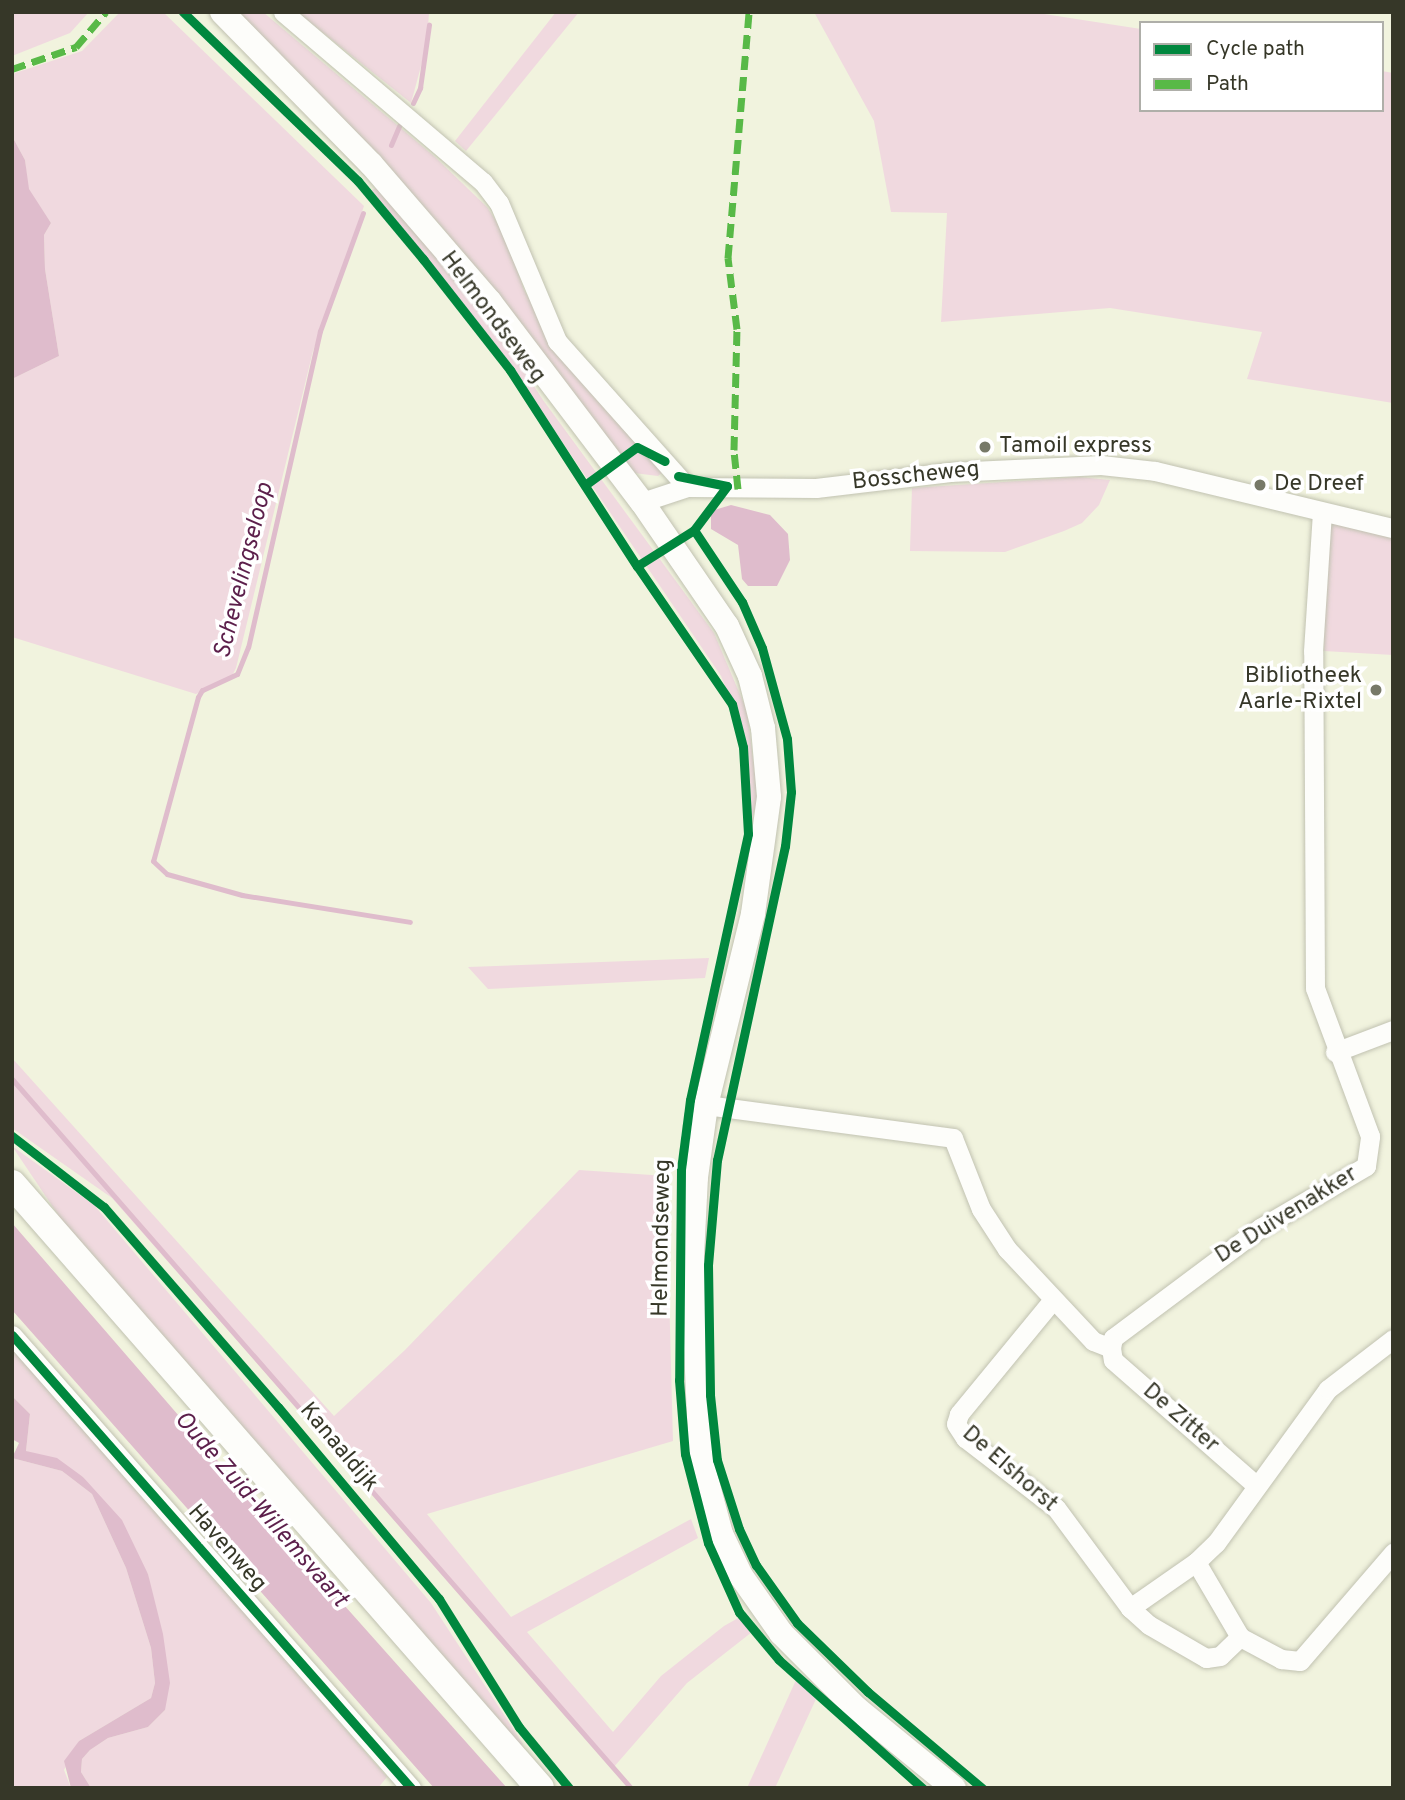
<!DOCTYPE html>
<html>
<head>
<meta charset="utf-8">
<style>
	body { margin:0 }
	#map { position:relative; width:1405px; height:1800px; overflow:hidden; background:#f1f3de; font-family:Overpass,sans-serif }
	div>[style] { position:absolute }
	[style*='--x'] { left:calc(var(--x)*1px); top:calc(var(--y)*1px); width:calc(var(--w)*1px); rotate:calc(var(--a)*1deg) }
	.green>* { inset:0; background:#f0d9df }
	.water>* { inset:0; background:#dfbccc }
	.stream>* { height:5px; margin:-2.5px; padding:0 2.5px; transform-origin:2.5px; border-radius:2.5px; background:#dfbccc }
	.roads { filter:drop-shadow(0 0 2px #c1c2b1) drop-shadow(0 0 2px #c1c2b1) }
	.minor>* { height:19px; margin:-9.5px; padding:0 9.5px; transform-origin:9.5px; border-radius:9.5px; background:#fdfdfa }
	.tertiary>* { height:24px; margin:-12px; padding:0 12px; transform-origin:12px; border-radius:12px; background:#fdfdfa }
	.secondary>* { height:28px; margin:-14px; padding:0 14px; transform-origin:14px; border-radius:14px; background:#fdfdfa }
	.quiet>* { height:7px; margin-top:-3.5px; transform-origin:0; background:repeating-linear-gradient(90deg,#58b947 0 14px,transparent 0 21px) }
	.cycleway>* { height:9px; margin:-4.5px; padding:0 4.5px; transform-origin:4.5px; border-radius:4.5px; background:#00873e }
	.dots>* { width:19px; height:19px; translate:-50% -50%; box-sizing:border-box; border:4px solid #fff; border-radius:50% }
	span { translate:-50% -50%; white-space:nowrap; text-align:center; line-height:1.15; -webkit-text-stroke:7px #fff; paint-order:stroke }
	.street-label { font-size:23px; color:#363728 }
	.poi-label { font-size:23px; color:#363728 }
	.left { translate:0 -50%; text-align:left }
	.right { translate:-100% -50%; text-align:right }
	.water-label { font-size:24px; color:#5c1f4b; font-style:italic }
	.frame { position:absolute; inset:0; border:14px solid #363728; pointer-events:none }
	.legend { position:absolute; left:1139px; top:21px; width:245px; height:91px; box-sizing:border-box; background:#fff; border:2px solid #afafa9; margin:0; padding:9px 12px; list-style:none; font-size:21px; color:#363728 }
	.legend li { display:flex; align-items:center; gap:14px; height:35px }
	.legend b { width:35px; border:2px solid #afafa9 }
</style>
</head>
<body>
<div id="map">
	<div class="green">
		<i style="clip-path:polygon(12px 12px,89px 12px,70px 33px,12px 56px)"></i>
		<i style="clip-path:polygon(120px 12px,163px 12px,364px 206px,313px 351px,236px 668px,232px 676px,196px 694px,12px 637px,12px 379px,59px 356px,45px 269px,44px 235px,51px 223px,28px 189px,25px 160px,12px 136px,12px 74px,82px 51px)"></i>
		<i style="clip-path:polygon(229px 12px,263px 12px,435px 157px,487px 207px,507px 238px,524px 290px,544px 324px,663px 472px,658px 476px,634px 473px,441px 226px)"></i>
		<i style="clip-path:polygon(297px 12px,429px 12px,427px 44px,411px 103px)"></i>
		<i style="clip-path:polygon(556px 12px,579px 12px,466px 151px,455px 141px)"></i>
		<i style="clip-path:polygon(814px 12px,1031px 12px,1141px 29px,1141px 110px,1382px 110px,1382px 71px,1393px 73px,1393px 403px,1247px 379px,1262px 332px,1110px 308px,941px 322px,947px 213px,891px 212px,874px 121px)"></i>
		<i style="clip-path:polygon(378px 187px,502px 337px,543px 400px,714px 633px,747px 711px,758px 799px,752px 819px,740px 722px,721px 676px,506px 359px,370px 191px)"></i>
		<i style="clip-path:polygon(1079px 477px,1110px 480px,1099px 505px,1082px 523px,1064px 531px,1005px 552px,910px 551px,912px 488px)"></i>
		<i style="clip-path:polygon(1325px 522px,1393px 537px,1393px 655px,1324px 651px)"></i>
		<i style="clip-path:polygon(709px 958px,705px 978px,488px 989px,468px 967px)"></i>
		<i style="clip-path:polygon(12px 1058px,334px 1416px,405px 1350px,579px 1170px,666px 1176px,673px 1441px,427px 1514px,511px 1617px,691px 1519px,698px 1538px,527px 1632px,613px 1732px,661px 1676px,724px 1626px,740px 1617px,752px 1632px,687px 1683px,613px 1768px,112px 1198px,12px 1128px)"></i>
		<i style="clip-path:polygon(12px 1146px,94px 1205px,431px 1603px,523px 1744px,516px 1749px,77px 1243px)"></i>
		<i style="clip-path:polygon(12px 1345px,387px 1777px,378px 1788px,91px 1788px,81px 1772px,82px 1759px,90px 1750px,108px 1738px,148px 1727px,165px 1710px,148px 1574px,83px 1477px,26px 1451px,30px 1414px,12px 1396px)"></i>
		<i style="clip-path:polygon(12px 1458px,62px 1471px,92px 1494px,126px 1568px,151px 1648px,155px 1683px,151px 1698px,79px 1741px,64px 1770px,71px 1788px,12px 1788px)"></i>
		<i style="clip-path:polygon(796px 1680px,816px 1699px,775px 1788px,747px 1788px)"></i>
	</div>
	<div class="water">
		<i style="clip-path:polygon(12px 136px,25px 160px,29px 189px,51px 223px,44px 235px,45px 269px,59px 356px,12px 379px)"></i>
		<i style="clip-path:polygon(731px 505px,770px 515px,788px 534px,790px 560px,777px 586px,748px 586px,742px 579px,738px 545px,711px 529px,711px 511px)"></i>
		<i style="clip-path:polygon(12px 1223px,295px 1550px,507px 1788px,434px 1788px,50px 1353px,12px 1310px)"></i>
		<i style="clip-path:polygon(12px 1396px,30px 1414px,26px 1451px,57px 1458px,83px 1477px,122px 1520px,148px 1574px,163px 1634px,170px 1683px,165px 1710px,148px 1727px,108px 1738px,90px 1750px,82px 1759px,81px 1772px,91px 1788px,71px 1788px,64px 1761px,79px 1741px,151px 1698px,155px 1683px,151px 1648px,126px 1568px,92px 1494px,62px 1471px,12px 1458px,19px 1443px,12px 1439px)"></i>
	</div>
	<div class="stream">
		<i style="--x:413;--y:103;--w:17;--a:-65"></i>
		<i style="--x:420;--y:88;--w:64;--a:-81.9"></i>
		<i style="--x:391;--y:145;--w:21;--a:-67"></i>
		<i style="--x:363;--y:213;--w:126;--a:110"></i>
		<i style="--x:320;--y:331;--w:324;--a:102.8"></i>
		<i style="--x:248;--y:647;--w:29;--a:112"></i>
		<i style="--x:237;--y:674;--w:38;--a:155"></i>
		<i style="--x:202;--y:690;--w:8;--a:120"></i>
		<i style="--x:198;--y:697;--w:170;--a:105.3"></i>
		<i style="--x:153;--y:861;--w:19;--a:43"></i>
		<i style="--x:167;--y:874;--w:78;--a:15.6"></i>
		<i style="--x:242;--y:895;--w:170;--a:9.1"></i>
		<i style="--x:12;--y:1079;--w:941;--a:48.88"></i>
	</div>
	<div class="roads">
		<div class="minor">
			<i style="--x:283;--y:12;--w:262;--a:40.4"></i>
			<i style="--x:483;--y:182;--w:26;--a:53"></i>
			<i style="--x:499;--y:203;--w:150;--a:67.2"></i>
			<i style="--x:557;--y:341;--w:195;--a:48.3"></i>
			<i style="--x:642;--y:502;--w:47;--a:-18.4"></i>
			<i style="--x:687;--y:487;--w:129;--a:0.4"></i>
			<i style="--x:816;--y:488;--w:135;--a:-6.8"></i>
			<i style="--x:950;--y:472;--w:151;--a:-2.7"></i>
			<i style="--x:1101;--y:465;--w:54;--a:6.3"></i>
			<i style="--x:1155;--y:471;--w:245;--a:13.5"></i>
			<i style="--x:1335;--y:1052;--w:62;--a:-20.8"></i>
			<i style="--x:706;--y:1105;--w:249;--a:7.6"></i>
			<i style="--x:953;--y:1138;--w:76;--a:68.5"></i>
			<i style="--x:981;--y:1209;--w:48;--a:57"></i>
			<i style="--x:1007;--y:1249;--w:126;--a:46.9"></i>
			<i style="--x:1093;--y:1341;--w:19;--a:21"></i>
			<i style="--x:1111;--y:1348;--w:10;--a:-79"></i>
			<i style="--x:1113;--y:1338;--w:184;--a:-36.8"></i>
			<i style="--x:1260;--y:1228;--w:123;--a:-30.3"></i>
			<i style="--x:1366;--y:1166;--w:30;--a:-82"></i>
			<i style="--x:1370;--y:1136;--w:158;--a:-110.4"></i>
			<i style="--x:1315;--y:988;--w:337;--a:-90.3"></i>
			<i style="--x:1313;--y:651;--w:138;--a:-86.3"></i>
			<i style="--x:1051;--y:1302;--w:145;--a:129.4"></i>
			<i style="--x:959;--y:1414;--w:10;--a:107"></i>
			<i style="--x:956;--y:1424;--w:17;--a:57"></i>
			<i style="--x:965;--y:1438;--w:115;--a:37.6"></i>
			<i style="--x:1056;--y:1508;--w:124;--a:53.5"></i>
			<i style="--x:1130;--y:1608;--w:25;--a:42"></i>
			<i style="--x:1149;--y:1625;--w:66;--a:30.1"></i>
			<i style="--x:1206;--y:1658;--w:14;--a:-8"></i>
			<i style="--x:1220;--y:1656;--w:28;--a:-44"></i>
			<i style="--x:1240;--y:1637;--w:47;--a:28.2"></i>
			<i style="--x:1281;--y:1659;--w:19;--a:6"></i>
			<i style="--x:1300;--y:1661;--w:143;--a:-49.3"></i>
			<i style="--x:12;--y:1335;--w:604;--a:48.63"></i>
			<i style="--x:1111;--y:1348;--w:12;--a:81"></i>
			<i style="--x:1113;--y:1360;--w:191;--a:41.2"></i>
			<i style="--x:1196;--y:1562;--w:28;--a:-44"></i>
			<i style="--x:1216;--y:1543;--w:190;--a:-54"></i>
			<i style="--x:1328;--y:1389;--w:82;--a:-37.6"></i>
			<i style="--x:1130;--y:1608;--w:80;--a:-34.9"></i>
			<i style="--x:1196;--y:1562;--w:87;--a:59.6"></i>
		</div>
		<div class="tertiary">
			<i style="--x:222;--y:12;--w:213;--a:45.6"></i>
			<i style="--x:371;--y:164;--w:182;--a:49.2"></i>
			<i style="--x:490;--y:302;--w:251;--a:52.8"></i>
			<i style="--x:642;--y:502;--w:150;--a:55.6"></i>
			<i style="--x:727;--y:626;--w:55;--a:65.3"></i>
			<i style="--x:750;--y:676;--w:54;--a:76"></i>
			<i style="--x:763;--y:728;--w:69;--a:85"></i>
			<i style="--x:769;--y:797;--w:118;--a:97.8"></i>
			<i style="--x:753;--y:914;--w:197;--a:103.8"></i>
			<i style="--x:706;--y:1105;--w:73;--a:97.9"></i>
			<i style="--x:696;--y:1177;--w:79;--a:92.9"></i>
			<i style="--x:692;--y:1256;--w:203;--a:87.5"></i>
			<i style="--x:701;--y:1459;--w:78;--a:75.1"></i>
			<i style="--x:721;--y:1534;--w:47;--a:64.5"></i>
			<i style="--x:741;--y:1576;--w:70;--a:54.9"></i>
			<i style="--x:781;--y:1633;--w:107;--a:45"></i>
			<i style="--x:857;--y:1709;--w:125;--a:39.2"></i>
		</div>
		<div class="secondary">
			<i style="--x:12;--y:1184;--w:802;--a:48.84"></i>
		</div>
	</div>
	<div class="quiet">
		<i style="--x:12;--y:69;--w:68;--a:-19"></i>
		<i style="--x:76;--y:47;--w:46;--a:-49.4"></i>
		<i style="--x:738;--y:489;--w:39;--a:-96"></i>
		<i style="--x:734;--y:450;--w:121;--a:-88.6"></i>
		<i style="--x:737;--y:329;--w:72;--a:-97.2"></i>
		<i style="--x:728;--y:258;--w:247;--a:-85.1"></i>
	</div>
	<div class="cycleway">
		<i style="--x:183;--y:12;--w:243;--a:44"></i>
		<i style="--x:358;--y:181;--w:102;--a:50.2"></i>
		<i style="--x:423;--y:259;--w:141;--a:51.9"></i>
		<i style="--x:510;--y:370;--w:234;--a:57.1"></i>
		<i style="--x:637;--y:566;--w:168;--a:55.5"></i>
		<i style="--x:732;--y:704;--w:44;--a:75.7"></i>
		<i style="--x:743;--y:747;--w:87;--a:86.7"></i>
		<i style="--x:748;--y:834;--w:272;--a:102.3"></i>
		<i style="--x:690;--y:1100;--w:70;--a:97.4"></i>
		<i style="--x:681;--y:1169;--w:211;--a:90.5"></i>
		<i style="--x:679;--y:1380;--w:74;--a:85.4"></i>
		<i style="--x:685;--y:1454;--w:92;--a:75.5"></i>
		<i style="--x:708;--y:1543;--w:76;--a:65.8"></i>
		<i style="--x:739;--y:1612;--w:62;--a:50.2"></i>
		<i style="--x:779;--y:1660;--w:192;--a:41.8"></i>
		<i style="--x:585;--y:485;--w:64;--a:-36.2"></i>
		<i style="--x:637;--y:447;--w:31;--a:27"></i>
		<i style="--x:694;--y:530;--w:87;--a:56.3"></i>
		<i style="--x:742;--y:602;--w:50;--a:66.5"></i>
		<i style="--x:762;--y:648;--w:94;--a:74.6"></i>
		<i style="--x:787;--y:739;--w:53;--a:85.7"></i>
		<i style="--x:791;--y:792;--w:54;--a:96.3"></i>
		<i style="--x:785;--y:846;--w:321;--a:102.2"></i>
		<i style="--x:717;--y:1160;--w:105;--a:94.9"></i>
		<i style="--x:708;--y:1265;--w:130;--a:89.1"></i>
		<i style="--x:710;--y:1395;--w:65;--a:83.9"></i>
		<i style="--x:717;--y:1460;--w:72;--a:72.3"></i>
		<i style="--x:739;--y:1529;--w:40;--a:65"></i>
		<i style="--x:756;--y:1565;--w:71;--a:54.7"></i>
		<i style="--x:797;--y:1623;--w:99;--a:44.2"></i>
		<i style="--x:868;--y:1692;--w:149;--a:40.1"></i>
		<i style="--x:637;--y:566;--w:67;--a:-32.3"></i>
		<i style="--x:694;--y:530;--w:55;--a:-53.1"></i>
		<i style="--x:727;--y:486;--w:50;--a:-168.5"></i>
		<i style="--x:12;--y:1136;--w:116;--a:37.7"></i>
		<i style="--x:104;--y:1207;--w:265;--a:49"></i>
		<i style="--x:278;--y:1407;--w:251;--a:50"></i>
		<i style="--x:439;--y:1599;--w:151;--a:58"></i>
		<i style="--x:519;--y:1727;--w:79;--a:50.7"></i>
		<i style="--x:12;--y:1335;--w:604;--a:48.63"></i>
	</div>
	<div class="dots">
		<i style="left:985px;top:447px;background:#777968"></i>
		<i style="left:1260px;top:485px;background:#777968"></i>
		<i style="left:1376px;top:690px;background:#777968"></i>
	</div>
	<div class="street-label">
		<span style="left:492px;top:318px;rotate:53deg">Helmondseweg</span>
		<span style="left:916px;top:477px;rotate:-6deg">Bosscheweg</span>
		<span style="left:1287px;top:1216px;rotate:-32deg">De Duivenakker</span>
		<span style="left:663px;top:1238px;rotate:-89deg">Helmondseweg</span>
		<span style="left:1180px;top:1419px;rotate:41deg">De Zitter</span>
		<span style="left:338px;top:1448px;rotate:50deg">Kanaaldijk</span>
		<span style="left:1009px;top:1470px;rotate:41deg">De Elshorst</span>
		<span style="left:226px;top:1549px;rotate:49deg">Havenweg</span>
	</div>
	<div class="poi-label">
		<span class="left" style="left:999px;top:447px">Tamoil express</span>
		<span class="left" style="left:1274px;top:485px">De Dreef</span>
		<span class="right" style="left:1362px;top:690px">Bibliotheek<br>Aarle-Rixtel</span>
	</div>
	<div class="water-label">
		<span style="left:245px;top:571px;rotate:-76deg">Schevelingseloop</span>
		<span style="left:260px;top:1510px;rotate:49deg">Oude Zuid-Willemsvaart</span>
	</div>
	<div class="frame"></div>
	<ul class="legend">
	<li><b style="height:9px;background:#00873e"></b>Cycle path</li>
	<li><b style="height:9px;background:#58b947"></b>Path</li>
	</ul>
</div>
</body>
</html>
